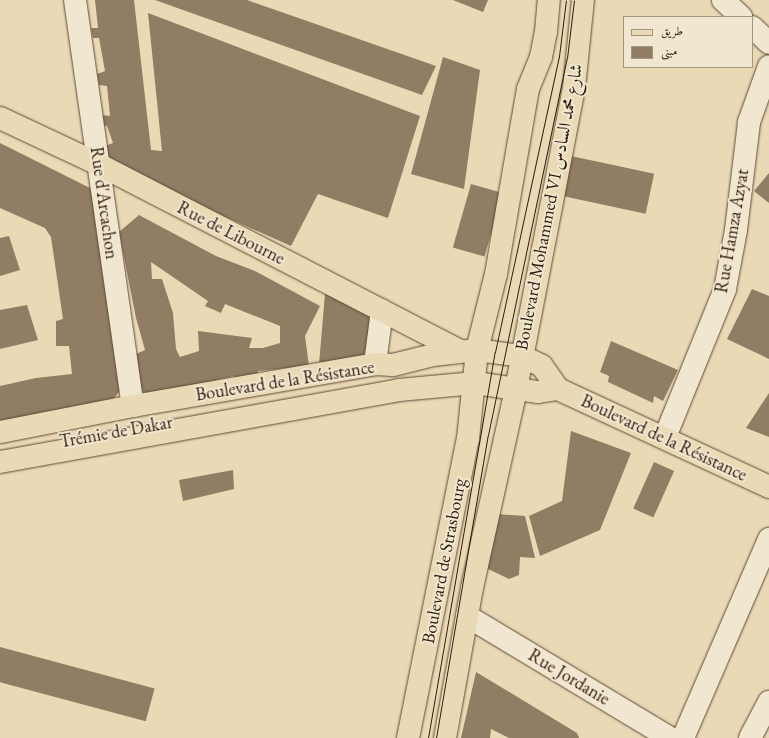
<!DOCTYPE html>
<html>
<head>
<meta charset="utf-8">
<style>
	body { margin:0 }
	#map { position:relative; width:769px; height:738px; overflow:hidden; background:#ead9b5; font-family:"EB Garamond",Amiri,serif }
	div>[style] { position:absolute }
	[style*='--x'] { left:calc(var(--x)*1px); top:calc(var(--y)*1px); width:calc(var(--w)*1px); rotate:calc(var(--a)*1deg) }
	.building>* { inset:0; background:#907d64; transform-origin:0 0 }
	.roads { filter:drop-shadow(0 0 1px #5e4a37) drop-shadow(0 0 1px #5e4a37) }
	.minor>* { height:22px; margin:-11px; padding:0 11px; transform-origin:11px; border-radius:11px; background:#f1e6cf }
	.major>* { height:22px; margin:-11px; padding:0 11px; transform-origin:11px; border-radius:11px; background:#ead9b5 }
	.tram>* { height:1px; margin:-0.5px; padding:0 0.5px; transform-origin:0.5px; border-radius:0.5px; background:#2f1a0d }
	span { translate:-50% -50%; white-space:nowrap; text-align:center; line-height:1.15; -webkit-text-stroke:4px #f1e6cf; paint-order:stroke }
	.street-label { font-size:18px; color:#2f1a0d }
	.legend { position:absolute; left:623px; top:16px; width:130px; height:52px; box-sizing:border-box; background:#f1e6cf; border:1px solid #a39481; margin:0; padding:5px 7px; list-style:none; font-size:12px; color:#2f1a0d }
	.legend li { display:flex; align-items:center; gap:8px; height:20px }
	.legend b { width:20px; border:1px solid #a39481 }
</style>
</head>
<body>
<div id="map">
	<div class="building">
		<i style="clip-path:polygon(95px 0,134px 0,151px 150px,162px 151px,148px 13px,420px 116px,388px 218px,318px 194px,291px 246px,106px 164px,102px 147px,113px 143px,107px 126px,102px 125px,101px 115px,110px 116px,107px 86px,99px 85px,97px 74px,105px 71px,99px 38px,93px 38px,91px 28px,98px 28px)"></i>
		<i style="clip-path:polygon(155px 0,247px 0,436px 66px,422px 95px)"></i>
		<i style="clip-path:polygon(453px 0,488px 0,483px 12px)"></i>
		<i style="clip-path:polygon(443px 57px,480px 70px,464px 189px,411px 174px)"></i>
		<i style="clip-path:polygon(0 143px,90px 188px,100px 224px,123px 387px,112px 401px,0 428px,0 386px,36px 378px,72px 374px,69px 346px,56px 346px,56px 321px,63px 319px,51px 237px,45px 228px,0 208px)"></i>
		<i style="left:571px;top:156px;width:85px;height:41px;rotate:12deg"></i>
		<i style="clip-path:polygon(769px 173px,769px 203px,754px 191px)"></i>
		<i style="left:471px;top:184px;width:33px;height:66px;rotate:16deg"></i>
		<i style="clip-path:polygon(evenodd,139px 215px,216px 256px,255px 271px,320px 306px,305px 336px,309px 366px,258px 371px,257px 379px,235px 382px,234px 376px,216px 380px,215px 387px,151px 398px,137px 387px,134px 355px,145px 350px,136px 318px,119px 232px,139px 215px,151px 262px,208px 301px,205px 306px,221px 313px,225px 304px,280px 326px,280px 343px,263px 348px,249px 348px,252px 338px,198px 331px,199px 351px,180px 357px,176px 349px,173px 313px,162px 279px,152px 279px,151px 262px)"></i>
		<i style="clip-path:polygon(9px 236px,20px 270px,0 276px,0 238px)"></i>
		<i style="clip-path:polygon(752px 289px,769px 296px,769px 359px,727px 339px)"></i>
		<i style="clip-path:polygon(325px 294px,371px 314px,365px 355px,319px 364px)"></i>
		<i style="clip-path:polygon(27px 305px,38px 340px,0 349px,0 310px)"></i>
		<i style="clip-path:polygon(611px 341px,678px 370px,663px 401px,654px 396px,653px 403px,608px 382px,609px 376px,600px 372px)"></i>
		<i style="clip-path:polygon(769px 393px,769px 437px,746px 428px)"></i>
		<i style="clip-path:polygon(571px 431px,631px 453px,600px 530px,540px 556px,529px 516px,562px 501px)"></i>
		<i style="left:654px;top:462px;width:22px;height:51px;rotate:24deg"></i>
		<i style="clip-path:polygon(233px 470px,234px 489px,183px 501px,179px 480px)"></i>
		<i style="clip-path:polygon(496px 514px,525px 516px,535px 558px,520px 557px,519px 575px,509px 579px,486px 568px)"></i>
		<i style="left:0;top:647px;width:160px;height:34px;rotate:15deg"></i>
		<i style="clip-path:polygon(476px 672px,577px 733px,579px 738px,509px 738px,491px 729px,490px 738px,461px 738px)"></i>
	</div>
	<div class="roads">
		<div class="minor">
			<i style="--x:75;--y:0;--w:410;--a:81.9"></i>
			<i style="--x:723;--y:0;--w:25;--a:43"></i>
			<i style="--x:752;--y:27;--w:23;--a:43"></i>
			<i style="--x:375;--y:364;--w:54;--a:-82.6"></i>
			<i style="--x:665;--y:437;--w:160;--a:-67.9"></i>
			<i style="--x:725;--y:289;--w:60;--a:-79.4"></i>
			<i style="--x:736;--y:230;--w:109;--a:-83.1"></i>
			<i style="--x:749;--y:122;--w:59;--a:-70.3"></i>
			<i style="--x:467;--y:616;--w:237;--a:31"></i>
			<i style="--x:683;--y:738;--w:217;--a:-66.6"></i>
			<i style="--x:750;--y:738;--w:41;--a:-62.2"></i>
		</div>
		<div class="major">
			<i style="--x:0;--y:118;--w:108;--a:25.1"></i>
			<i style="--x:98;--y:164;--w:408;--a:27.3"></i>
			<i style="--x:0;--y:432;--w:136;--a:-11.1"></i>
			<i style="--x:133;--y:406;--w:246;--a:-9.8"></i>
			<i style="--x:375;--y:364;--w:18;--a:3"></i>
			<i style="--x:393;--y:365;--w:41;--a:-14"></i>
			<i style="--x:433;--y:355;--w:44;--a:-6.5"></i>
			<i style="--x:477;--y:350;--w:44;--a:7.8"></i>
			<i style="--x:521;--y:356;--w:23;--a:25"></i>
			<i style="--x:542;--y:366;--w:28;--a:55"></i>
			<i style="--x:558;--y:389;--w:233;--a:24.9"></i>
			<i style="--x:0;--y:462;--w:405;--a:-10.2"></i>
			<i style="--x:399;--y:390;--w:76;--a:-5.3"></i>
			<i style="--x:475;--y:383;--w:64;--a:8.1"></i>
			<i style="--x:538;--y:392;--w:20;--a:-9"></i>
			<i style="--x:408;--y:738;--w:305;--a:-78.7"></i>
			<i style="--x:468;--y:439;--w:89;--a:-84.2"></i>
			<i style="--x:477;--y:350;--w:78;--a:-76"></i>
			<i style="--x:496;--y:274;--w:188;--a:-80.2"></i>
			<i style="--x:528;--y:89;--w:35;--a:-68"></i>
			<i style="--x:541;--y:57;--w:25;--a:-79"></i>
			<i style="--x:546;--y:32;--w:32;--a:-85"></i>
			<i style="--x:445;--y:738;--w:152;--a:-79.8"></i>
			<i style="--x:472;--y:588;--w:204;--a:-77.5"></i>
			<i style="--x:516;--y:389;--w:307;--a:-79.1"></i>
			<i style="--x:574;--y:88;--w:88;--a:-84.2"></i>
		</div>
	</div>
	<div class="tram">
		<i style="--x:428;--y:738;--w:392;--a:-80.2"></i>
		<i style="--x:495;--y:352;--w:303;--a:-77.8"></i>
		<i style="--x:559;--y:56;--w:56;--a:-82.9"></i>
		<i style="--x:436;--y:738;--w:307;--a:-80.3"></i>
		<i style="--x:488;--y:435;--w:385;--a:-78.2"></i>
		<i style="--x:567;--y:58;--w:58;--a:-83.1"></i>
	</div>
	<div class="street-label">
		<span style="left:104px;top:203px;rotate:82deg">Rue d'Arcachon</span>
		<span style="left:549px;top:207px;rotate:-79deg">Boulevard Mohammed VI شارع محمد السادس</span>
		<span style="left:732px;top:231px;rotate:-80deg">Rue Hamza Azyat</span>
		<span style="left:231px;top:233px;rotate:27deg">Rue de Libourne</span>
		<span style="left:285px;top:381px;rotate:-9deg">Boulevard de la Résistance</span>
		<span style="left:116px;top:432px;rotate:-10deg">Trémie de Dakar</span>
		<span style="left:664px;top:438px;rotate:25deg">Boulevard de la Résistance</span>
		<span style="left:444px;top:561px;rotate:-79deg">Boulevard de Strasbourg</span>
		<span style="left:569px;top:677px;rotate:31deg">Rue Jordanie</span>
	</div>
	<ul class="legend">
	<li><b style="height:5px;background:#ead9b5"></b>طريق</li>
	<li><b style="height:11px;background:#907d64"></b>مبنى</li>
	</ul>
</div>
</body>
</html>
